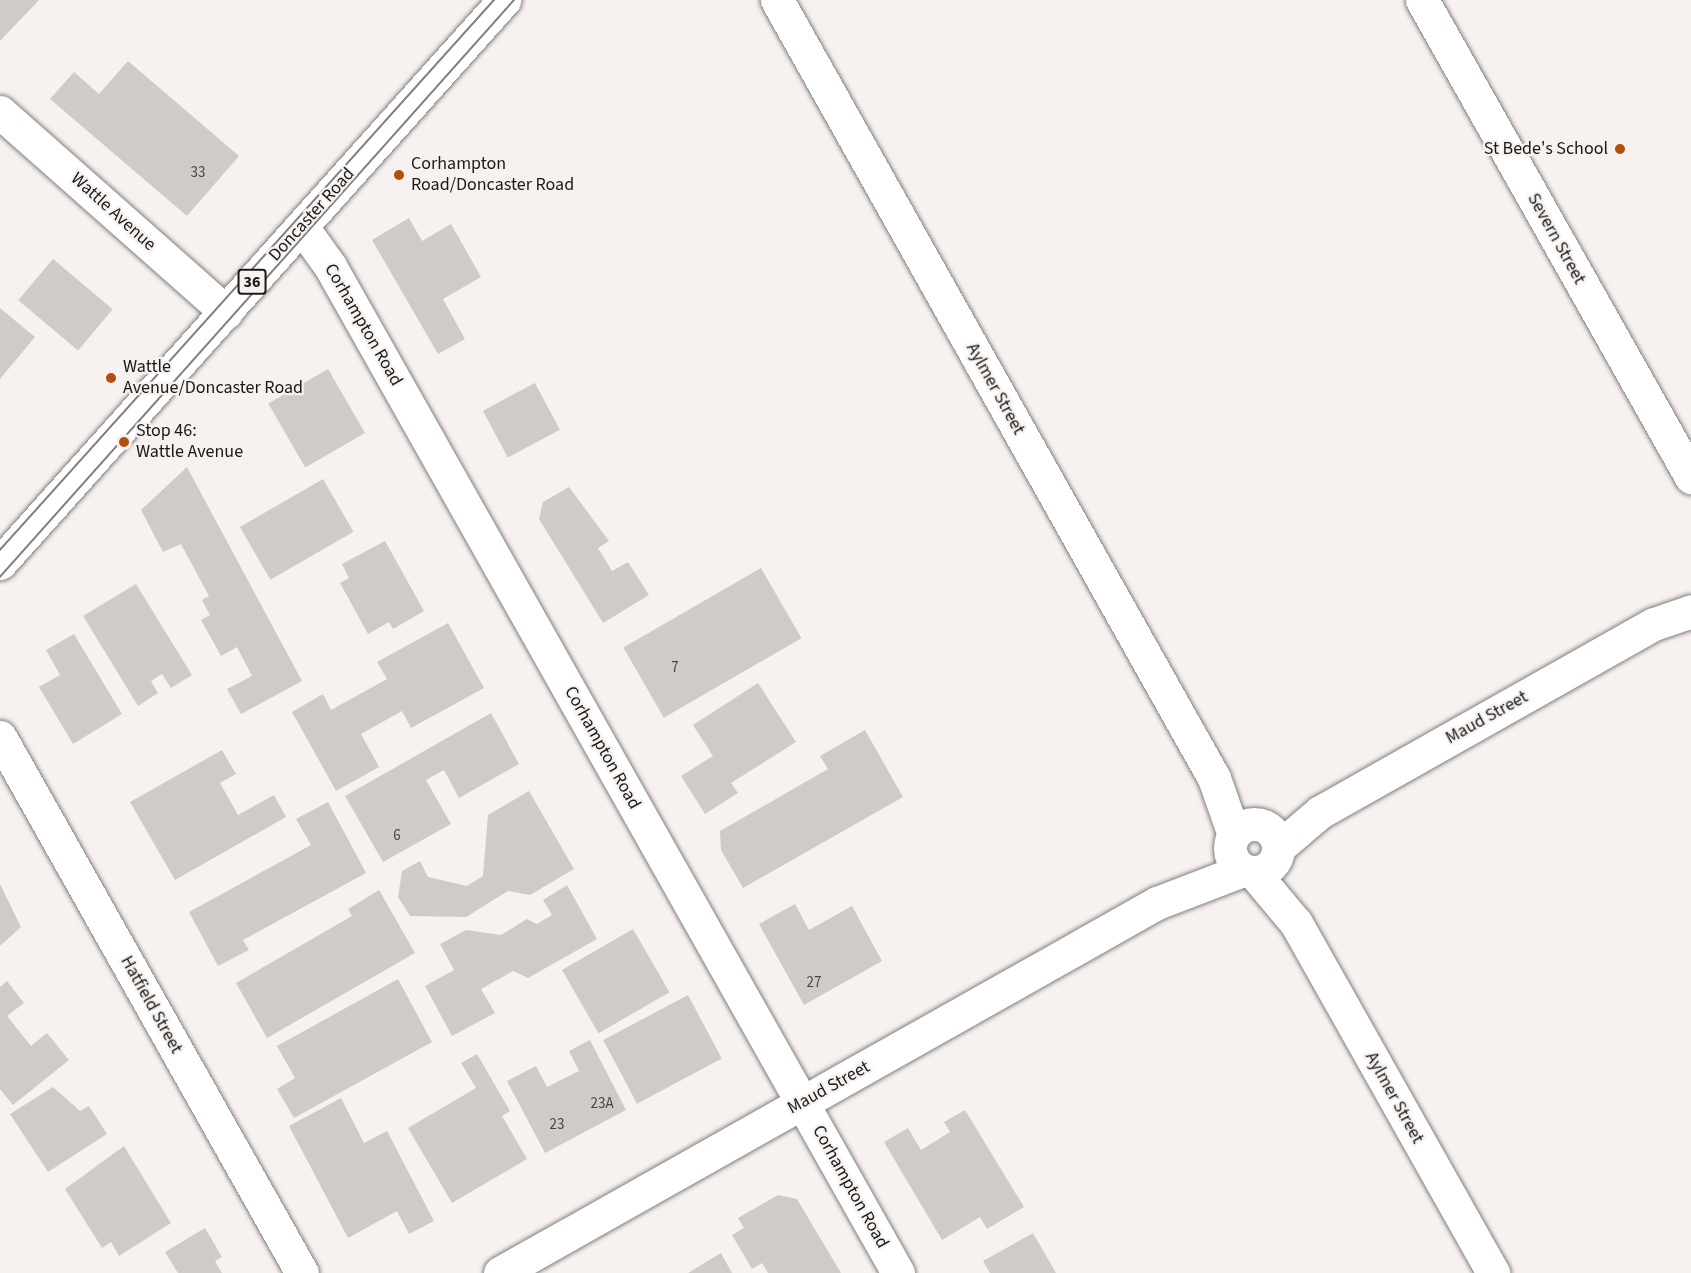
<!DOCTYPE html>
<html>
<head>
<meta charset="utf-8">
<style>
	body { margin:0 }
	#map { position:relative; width:1691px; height:1273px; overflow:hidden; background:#f7f2f0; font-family:"Source Sans 3",sans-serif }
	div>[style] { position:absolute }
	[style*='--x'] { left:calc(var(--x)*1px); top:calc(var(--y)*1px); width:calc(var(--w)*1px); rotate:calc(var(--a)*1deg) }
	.building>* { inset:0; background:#cfcbc9; transform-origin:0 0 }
	.roads { filter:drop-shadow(0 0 2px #827f7d) drop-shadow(0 0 2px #827f7d) }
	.minor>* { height:33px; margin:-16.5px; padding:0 16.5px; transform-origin:16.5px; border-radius:16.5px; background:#fff }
	.tertiary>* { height:33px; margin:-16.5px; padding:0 16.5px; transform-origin:16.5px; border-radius:16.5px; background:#fff }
	.tertiary>.ring { margin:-16.5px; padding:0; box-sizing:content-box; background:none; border:33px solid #fff; border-radius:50% }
	.primary>* { height:33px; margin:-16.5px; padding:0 16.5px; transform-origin:16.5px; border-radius:16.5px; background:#fff }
	.tram>* { height:1.5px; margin:-0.75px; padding:0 0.75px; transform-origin:0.75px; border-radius:0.75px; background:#827f7e }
	.dots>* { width:16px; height:16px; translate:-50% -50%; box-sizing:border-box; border:3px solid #f7f2f0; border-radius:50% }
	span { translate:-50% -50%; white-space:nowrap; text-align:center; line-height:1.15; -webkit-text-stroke:4.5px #f7f2f0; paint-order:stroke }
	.number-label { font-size:15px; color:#484645 }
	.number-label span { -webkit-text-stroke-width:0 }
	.shield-label span { padding:2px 4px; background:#f7f2f0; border:2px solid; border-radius:4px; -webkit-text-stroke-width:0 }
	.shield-label { font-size:16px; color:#1b1a19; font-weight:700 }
	.poi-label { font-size:18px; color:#1b1a19 }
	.right { translate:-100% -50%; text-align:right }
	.left { translate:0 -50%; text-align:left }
	.street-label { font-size:18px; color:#1b1a19 }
</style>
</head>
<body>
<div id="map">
	<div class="building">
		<i style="clip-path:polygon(0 0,39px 0,0 41px)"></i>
		<i style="clip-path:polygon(128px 61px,239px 156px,187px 216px,50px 99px,74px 72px,99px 94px)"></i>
		<i style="clip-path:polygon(409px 218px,422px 241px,451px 224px,481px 277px,443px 299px,465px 339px,438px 354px,372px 240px)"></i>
		<i style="left:53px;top:259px;width:78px;height:54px;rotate:40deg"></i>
		<i style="clip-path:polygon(0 308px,35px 337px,0 379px)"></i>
		<i style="left:328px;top:369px;width:74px;height:69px;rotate:60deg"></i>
		<i style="left:535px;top:383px;width:53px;height:59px;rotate:62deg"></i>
		<i style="clip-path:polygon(187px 467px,302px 681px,241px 714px,227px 689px,252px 676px,237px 647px,221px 656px,201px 620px,210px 615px,202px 600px,209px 596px,181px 544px,163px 552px,141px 510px)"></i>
		<i style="left:323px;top:479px;width:61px;height:96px;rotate:60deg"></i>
		<i style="clip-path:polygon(569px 487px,609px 541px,598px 548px,612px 571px,628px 562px,649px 595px,603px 623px,539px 519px,543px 502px)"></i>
		<i style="clip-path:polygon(385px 541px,424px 611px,393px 629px,389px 622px,368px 634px,340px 583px,349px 578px,342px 564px)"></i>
		<i style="left:761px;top:568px;width:81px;height:159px;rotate:60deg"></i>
		<i style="clip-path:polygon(136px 584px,192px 675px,171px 688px,162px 674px,151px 681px,158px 693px,138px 706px,83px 616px)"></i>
		<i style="clip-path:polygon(448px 623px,484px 688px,411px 728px,402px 711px,361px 734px,379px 767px,336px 791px,292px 712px,323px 694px,331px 710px,387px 679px,377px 662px)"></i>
		<i style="clip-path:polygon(74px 634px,122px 714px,73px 744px,39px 687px,60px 675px,46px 650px)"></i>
		<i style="clip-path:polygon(758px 683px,796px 742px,731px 783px,738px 793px,705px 814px,681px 776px,713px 756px,693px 725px)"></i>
		<i style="clip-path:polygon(491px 713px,519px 764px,459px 798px,444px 770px,426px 780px,451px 824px,383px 862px,345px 796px)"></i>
		<i style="clip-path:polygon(865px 730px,903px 797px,743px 888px,721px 850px,720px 831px,828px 769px,820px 756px)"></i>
		<i style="clip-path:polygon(222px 750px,236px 774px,220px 783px,238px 815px,274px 795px,286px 817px,175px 880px,130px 802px)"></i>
		<i style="clip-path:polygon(529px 791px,574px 869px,530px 895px,508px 891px,466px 917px,410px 916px,398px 897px,402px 871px,420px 861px,428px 877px,467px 886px,483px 876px,488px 815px)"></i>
		<i style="clip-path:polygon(328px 802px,366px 873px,243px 940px,249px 950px,218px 966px,189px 912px,311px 845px,296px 819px)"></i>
		<i style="clip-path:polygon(0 884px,21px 927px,0 946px)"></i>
		<i style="clip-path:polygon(567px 885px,597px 939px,528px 978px,513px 971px,481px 989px,495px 1013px,452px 1036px,425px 986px,454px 970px,440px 944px,466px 930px,501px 935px,527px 919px,537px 924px,552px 915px,543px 900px)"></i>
		<i style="clip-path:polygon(379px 890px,415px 953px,267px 1038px,236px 983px,352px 916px,348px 909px)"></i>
		<i style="clip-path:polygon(795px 904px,809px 930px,852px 906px,882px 961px,804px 1005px,759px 924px)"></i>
		<i style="left:633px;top:929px;width:73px;height:82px;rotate:60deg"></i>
		<i style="clip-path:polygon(398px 979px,432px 1042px,294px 1118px,277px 1089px,295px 1078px,277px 1046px)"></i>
		<i style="clip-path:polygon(7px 981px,24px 1003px,7px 1016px,31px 1046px,47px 1033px,69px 1060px,13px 1105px,0 1089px,0 987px)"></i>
		<i style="left:688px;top:995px;width:72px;height:96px;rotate:62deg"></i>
		<i style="clip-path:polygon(590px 1040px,626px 1110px,545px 1153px,507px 1081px,536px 1066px,547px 1087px,579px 1071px,569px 1051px)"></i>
		<i style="clip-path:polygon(477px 1054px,510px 1111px,502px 1116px,527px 1159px,452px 1203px,408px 1128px,476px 1088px,461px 1063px)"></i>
		<i style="clip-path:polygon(53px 1087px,80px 1111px,89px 1106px,107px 1134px,48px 1172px,10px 1114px)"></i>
		<i style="clip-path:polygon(341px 1098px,364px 1143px,387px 1131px,434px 1221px,409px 1234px,397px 1211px,348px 1238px,289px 1126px)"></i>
		<i style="clip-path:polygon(965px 1110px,1024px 1207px,987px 1229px,980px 1217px,942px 1240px,884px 1142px,908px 1128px,921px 1150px,950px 1132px,944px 1122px)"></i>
		<i style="clip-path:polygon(124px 1146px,171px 1223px,119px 1256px,111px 1242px,102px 1248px,65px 1189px)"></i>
		<i style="clip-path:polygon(778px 1195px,797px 1199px,841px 1273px,768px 1273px,762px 1263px,752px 1269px,732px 1235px,744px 1228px,738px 1218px)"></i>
		<i style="clip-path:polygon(205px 1228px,222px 1257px,215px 1261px,222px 1273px,178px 1273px,165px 1252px)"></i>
		<i style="clip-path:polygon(1033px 1233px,1056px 1273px,990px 1273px,983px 1261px)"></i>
		<i style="clip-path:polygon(721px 1253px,732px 1273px,688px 1273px)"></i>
	</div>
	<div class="roads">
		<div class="minor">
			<i style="--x:777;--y:0;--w:892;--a:60.68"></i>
			<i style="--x:1214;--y:778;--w:60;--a:70.7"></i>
			<i style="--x:0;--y:112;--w:302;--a:41.5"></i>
			<i style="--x:302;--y:227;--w:48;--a:54.3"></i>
			<i style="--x:330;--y:266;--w:1156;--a:60.57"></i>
			<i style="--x:0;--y:737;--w:615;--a:60.6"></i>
			<i style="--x:1254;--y:873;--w:65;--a:50"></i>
			<i style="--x:1296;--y:923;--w:402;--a:60.6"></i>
		</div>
		<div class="tertiary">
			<i style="--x:1422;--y:0;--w:548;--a:60.58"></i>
			<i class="ring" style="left:1230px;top:824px;width:15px;height:15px"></i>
			<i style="--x:1279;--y:847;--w:54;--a:-40.5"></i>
			<i style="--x:1320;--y:812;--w:383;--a:-29.4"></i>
			<i style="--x:1654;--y:624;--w:39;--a:-19"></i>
			<i style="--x:500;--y:1273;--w:754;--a:-29.39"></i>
			<i style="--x:1157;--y:903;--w:92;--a:-21"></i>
		</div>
		<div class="primary">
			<i style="--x:0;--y:563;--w:756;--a:-48.16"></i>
		</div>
	</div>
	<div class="tram">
		<i style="--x:0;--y:550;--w:739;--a:-48.07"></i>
		<i style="--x:0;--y:577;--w:773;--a:-48.3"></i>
	</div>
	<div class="dots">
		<i style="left:1620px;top:149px;background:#b04f0e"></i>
		<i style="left:399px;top:175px;background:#b04f0e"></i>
		<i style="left:111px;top:378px;background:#b04f0e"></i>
		<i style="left:124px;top:442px;background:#b04f0e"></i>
	</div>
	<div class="number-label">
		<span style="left:198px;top:173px">33</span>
		<span style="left:675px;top:668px">7</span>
		<span style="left:397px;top:836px">6</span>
		<span style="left:814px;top:983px">27</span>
		<span style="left:602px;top:1104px">23A</span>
		<span style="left:557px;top:1125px">23</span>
	</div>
	<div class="shield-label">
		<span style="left:252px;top:282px">36</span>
	</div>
	<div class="poi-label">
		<span class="right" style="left:1608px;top:149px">St Bede's School</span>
		<span class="left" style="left:411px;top:175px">Corhampton<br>Road/Doncaster Road</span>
		<span class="left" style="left:123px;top:378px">Wattle<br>Avenue/Doncaster Road</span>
		<span class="left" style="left:136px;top:442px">Stop 46:<br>Wattle Avenue</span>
	</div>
	<div class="street-label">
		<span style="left:113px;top:212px;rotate:42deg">Wattle Avenue</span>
		<span style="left:312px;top:215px;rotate:-48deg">Doncaster Road</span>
		<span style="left:1556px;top:239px;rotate:61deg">Severn Street</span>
		<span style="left:363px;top:325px;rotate:60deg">Corhampton Road</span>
		<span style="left:995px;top:389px;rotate:61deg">Aylmer Street</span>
		<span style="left:1487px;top:718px;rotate:-29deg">Maud Street</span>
		<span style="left:602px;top:748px;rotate:61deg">Corhampton Road</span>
		<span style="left:151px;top:1005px;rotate:61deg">Hatfield Street</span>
		<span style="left:829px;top:1088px;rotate:-29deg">Maud Street</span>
		<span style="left:1394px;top:1098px;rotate:61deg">Aylmer Street</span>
		<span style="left:850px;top:1187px;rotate:61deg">Corhampton Road</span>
	</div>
</div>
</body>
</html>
